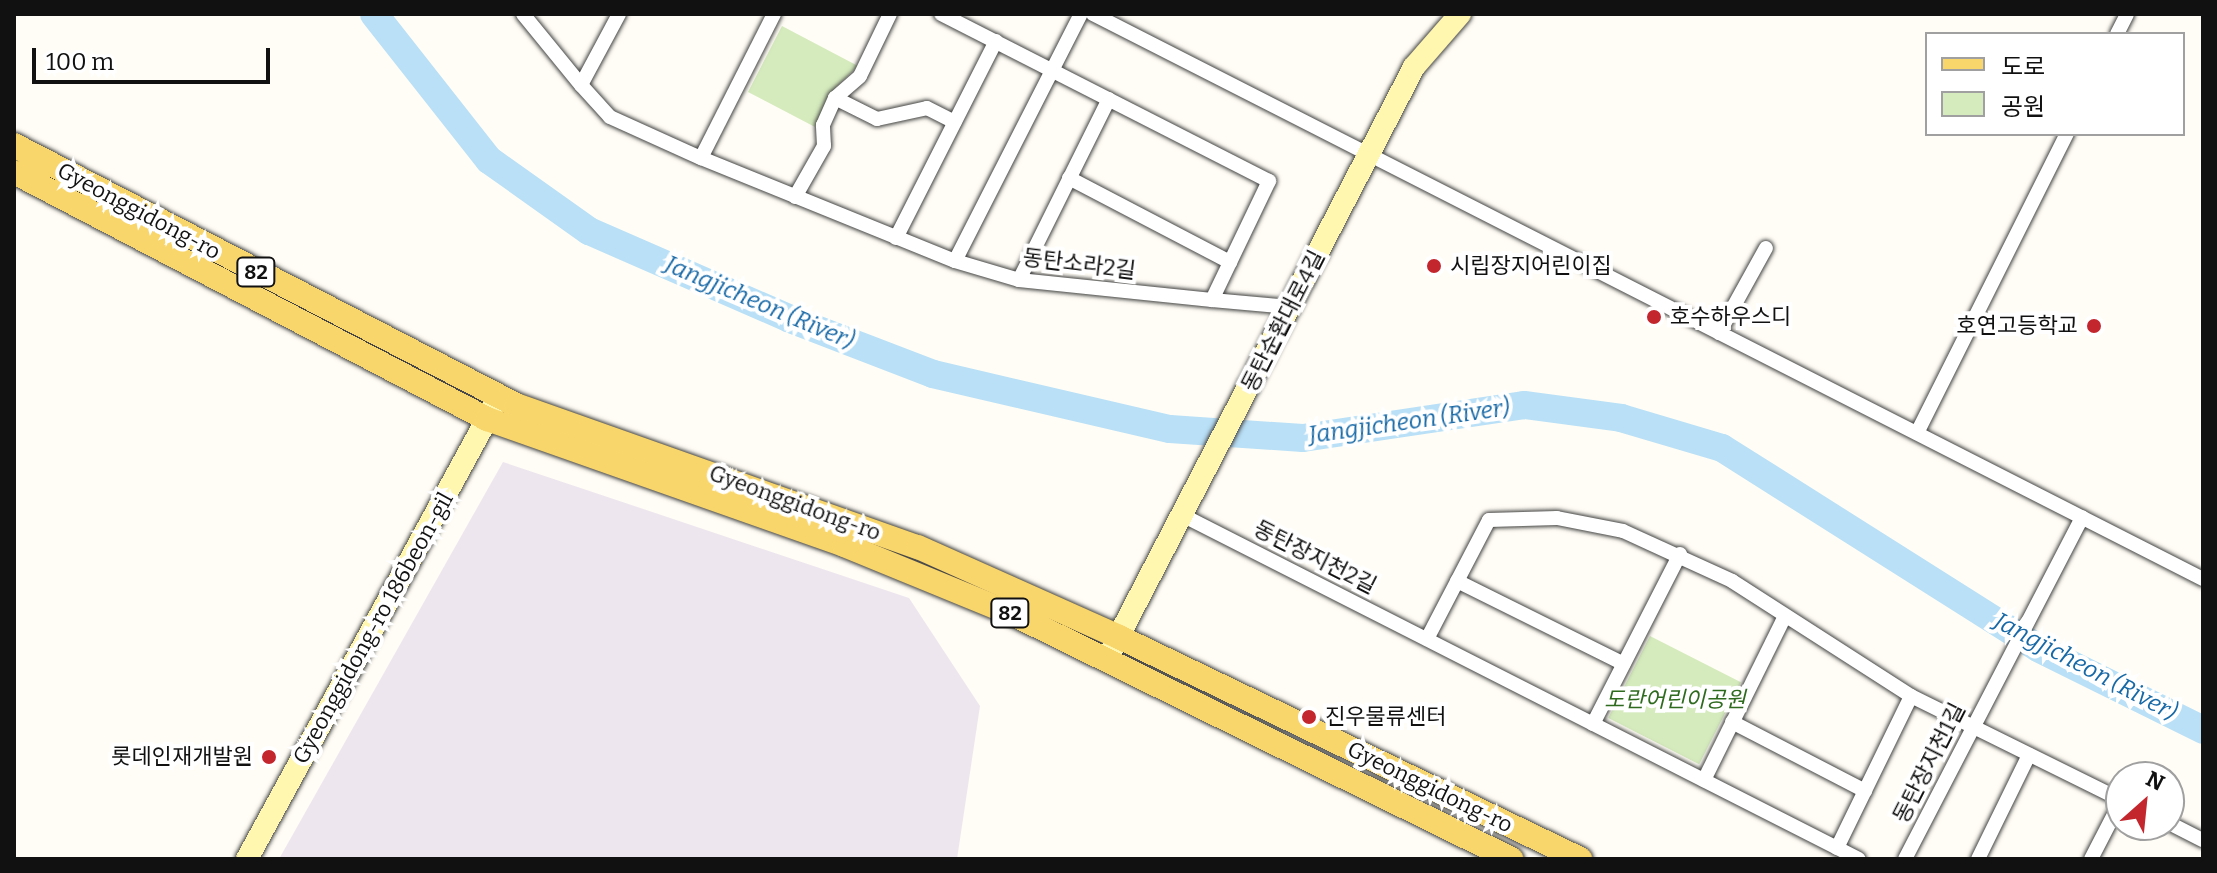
<!DOCTYPE html>
<html>
<head>
<meta charset="utf-8">
<style>
	body { margin:0 }
	#map { position:relative; width:2217px; height:873px; overflow:hidden; background:#fffdf5; font-family:Bitter,"Noto Sans KR",serif }
	div>[style] { position:absolute }
	[style*='--x'] { left:calc(var(--x)*1px); top:calc(var(--y)*1px); width:calc(var(--w)*1px); rotate:calc(var(--a)*1deg) }
	.industrial>* { inset:0; background:#eee6ef }
	.green>* { inset:0; background:#d5ebbd; transform-origin:0 0 }
	.river>* { height:28px; margin:-14px; padding:0 14px; transform-origin:14px; border-radius:14px; background:#b9e0f7 }
	.roads { filter:drop-shadow(0 0 2px #444) drop-shadow(0 0 2px #444) }
	.street>* { height:14px; margin:-7px; padding:0 7px; transform-origin:7px; border-radius:7px; background:#fff }
	.secondary>* { height:22px; margin:-11px; padding:0 11px; transform-origin:11px; border-radius:11px; background:#fff6b0 }
	.primary>* { height:24px; margin:-12px; padding:0 12px; transform-origin:12px; border-radius:12px; background:#f9d66b }
	.dots>* { width:22px; height:22px; translate:-50% -50%; box-sizing:border-box; border:4px solid #fff; border-radius:50% }
	span { translate:-50% -50%; white-space:nowrap; text-align:center; line-height:1.15; -webkit-text-stroke:8px #fff; paint-order:stroke }
	.shield-label span { padding:2px 6px; background:#fff; border:2px solid; border-radius:6px; -webkit-text-stroke-width:0 }
	.shield-label { font-size:20px; color:#111; font-weight:700 }
	.street-label { font-size:22px; color:#111 }
	.poi-label { font-size:22px; color:#111 }
	.left { translate:0 -50%; text-align:left }
	.right { translate:-100% -50%; text-align:right }
	.park-label { font-size:22px; color:#2f6b1f; font-style:italic }
	.water-label { font-size:24px; color:#1768a6; font-style:italic }
	.frame { position:absolute; inset:0; border:16px solid #111; pointer-events:none }
	.legend { position:absolute; left:1925px; top:32px; width:260px; height:104px; box-sizing:border-box; background:#fff; border:2px solid #a0a0a0; margin:0; padding:10px 14px; list-style:none; font-size:24px; color:#111 }
	.legend li { display:flex; align-items:center; gap:16px; height:40px }
	.legend b { width:40px; border:2px solid #a0a0a0 }
	.north { position:absolute; left:2105px; top:761px; width:80px; height:80px; box-sizing:border-box; background:#fff; border:2px solid #a0a0a0; border-radius:50%; rotate:27deg; font-size:22px; font-weight:700; line-height:32px; text-align:center; color:#111 }
	.north::after { content:''; display:block; margin:auto; width:28px; height:36px; background:#c4262e; clip-path:polygon(50% 0,100% 100%,50% 72%,0 100%) }
	.scale { position:absolute; left:32px; top:48px; width:238px; height:36px; box-sizing:border-box; border:4px solid #111; border-top:0; padding-left:10px; font-size:24px; line-height:28px; white-space:nowrap; color:#111; -webkit-text-stroke:6px #fff; paint-order:stroke }
</style>
</head>
<body>
<div id="map">
	<div class="industrial">
		<i style="clip-path:polygon(503px 462px,909px 598px,980px 706px,957px 859px,279px 859px)"></i>
	</div>
	<div class="green">
		<i style="clip-path:polygon(782px 26px,858px 66px,834px 89px,815px 127px,748px 92px)"></i>
		<i style="left:1650px;top:636px;width:102px;height:92px;rotate:27deg"></i>
	</div>
	<div class="river">
		<i style="--x:374;--y:14;--w:186;--a:51.8"></i>
		<i style="--x:489;--y:160;--w:123;--a:35.4"></i>
		<i style="--x:589;--y:231;--w:219;--a:23.6"></i>
		<i style="--x:790;--y:319;--w:153;--a:21"></i>
		<i style="--x:933;--y:374;--w:243;--a:13.1"></i>
		<i style="--x:1170;--y:429;--w:133;--a:3.9"></i>
		<i style="--x:1303;--y:438;--w:223;--a:-8.5"></i>
		<i style="--x:1524;--y:405;--w:98;--a:7.6"></i>
		<i style="--x:1621;--y:418;--w:105;--a:16.5"></i>
		<i style="--x:1722;--y:448;--w:374;--a:32.3"></i>
		<i style="--x:2038;--y:648;--w:184;--a:26.4"></i>
	</div>
	<div class="roads">
		<div class="street">
			<i style="--x:523;--y:14;--w:92;--a:50.8"></i>
			<i style="--x:581;--y:85;--w:81;--a:-61.8"></i>
			<i style="--x:774;--y:14;--w:161;--a:116.9"></i>
			<i style="--x:701;--y:158;--w:274;--a:22.1"></i>
			<i style="--x:955;--y:261;--w:67;--a:16.5"></i>
			<i style="--x:1019;--y:280;--w:194;--a:5.9"></i>
			<i style="--x:1212;--y:300;--w:132;--a:-64.4"></i>
			<i style="--x:1269;--y:181;--w:368;--a:-153"></i>
			<i style="--x:1093;--y:14;--w:1246;--a:26.98"></i>
			<i style="--x:2117;--y:34;--w:22;--a:-63"></i>
			<i style="--x:581;--y:85;--w:43;--a:47.8"></i>
			<i style="--x:610;--y:117;--w:100;--a:24.3"></i>
			<i style="--x:835;--y:98;--w:47;--a:26.6"></i>
			<i style="--x:877;--y:119;--w:51;--a:-12.4"></i>
			<i style="--x:927;--y:108;--w:31;--a:27"></i>
			<i style="--x:1069;--y:178;--w:182;--a:27.6"></i>
			<i style="--x:795;--y:197;--w:59;--a:-60.4"></i>
			<i style="--x:824;--y:146;--w:21;--a:-93"></i>
			<i style="--x:823;--y:125;--w:30;--a:-66"></i>
			<i style="--x:835;--y:98;--w:33;--a:-41"></i>
			<i style="--x:860;--y:76;--w:69;--a:-64.2"></i>
			<i style="--x:896;--y:238;--w:221;--a:-63.1"></i>
			<i style="--x:955;--y:261;--w:277;--a:-63"></i>
			<i style="--x:1019;--y:280;--w:202;--a:-63.6"></i>
			<i style="--x:1212;--y:300;--w:78;--a:5.1"></i>
			<i style="--x:1719;--y:333;--w:97;--a:-61.1"></i>
			<i style="--x:1917;--y:433;--w:335;--a:-63.4"></i>
			<i style="--x:1182;--y:515;--w:759;--a:26.94"></i>
			<i style="--x:1457;--y:581;--w:186;--a:26.4"></i>
			<i style="--x:1427;--y:639;--w:134;--a:-62.5"></i>
			<i style="--x:1489;--y:520;--w:68;--a:-1.7"></i>
			<i style="--x:1557;--y:518;--w:67;--a:11.1"></i>
			<i style="--x:1623;--y:531;--w:120;--a:24.6"></i>
			<i style="--x:1732;--y:581;--w:213;--a:32.7"></i>
			<i style="--x:1911;--y:696;--w:234;--a:26.3"></i>
			<i style="--x:1732;--y:722;--w:150;--a:27.4"></i>
			<i style="--x:1593;--y:724;--w:191;--a:-62.9"></i>
			<i style="--x:1704;--y:780;--w:181;--a:-63.7"></i>
			<i style="--x:2169;--y:823;--w:38;--a:27"></i>
			<i style="--x:1837;--y:848;--w:169;--a:-64"></i>
			<i style="--x:1905;--y:859;--w:385;--a:-62.6"></i>
			<i style="--x:1978;--y:859;--w:116;--a:-63.9"></i>
			<i style="--x:2091;--y:859;--w:65;--a:-62.7"></i>
		</div>
		<div class="secondary">
			<i style="--x:1110;--y:653;--w:660;--a:-62.58"></i>
			<i style="--x:1414;--y:67;--w:70;--a:-49"></i>
			<i style="--x:247;--y:859;--w:526;--a:-61.39"></i>
		</div>
		<div class="primary">
			<i style="--x:14;--y:145;--w:565;--a:27.38"></i>
			<i style="--x:516;--y:405;--w:426;--a:19.5"></i>
			<i style="--x:918;--y:547;--w:220;--a:24.1"></i>
			<i style="--x:1119;--y:637;--w:512;--a:25.71"></i>
			<i style="--x:14;--y:172;--w:534;--a:27.57"></i>
			<i style="--x:487;--y:419;--w:379;--a:19.4"></i>
			<i style="--x:844;--y:545;--w:187;--a:22.3"></i>
			<i style="--x:1017;--y:616;--w:551;--a:26.19"></i>
		</div>
	</div>
	<div class="dots">
		<i style="left:1434px;top:266px;background:#c4262e"></i>
		<i style="left:1654px;top:317px;background:#c4262e"></i>
		<i style="left:2094px;top:326px;background:#c4262e"></i>
		<i style="left:1309px;top:717px;background:#c4262e"></i>
		<i style="left:269px;top:757px;background:#c4262e"></i>
	</div>
	<div class="shield-label">
		<span style="left:256px;top:272px">82</span>
		<span style="left:1010px;top:613px">82</span>
	</div>
	<div class="street-label">
		<span style="left:139px;top:211px;rotate:28deg">Gyeonggidong-ro</span>
		<span style="left:1079px;top:264px;rotate:7deg">동탄소라2길</span>
		<span style="left:1283px;top:321px;rotate:-63deg">동탄순환대로4길</span>
		<span style="left:795px;top:503px;rotate:20deg">Gyeonggidong-ro</span>
		<span style="left:1315px;top:557px;rotate:27deg">동탄장지천2길</span>
		<span style="left:373px;top:628px;rotate:-61deg">Gyeonggidong-ro 186beon-gil</span>
		<span style="left:1929px;top:763px;rotate:-63deg">동탄장지천1길</span>
		<span style="left:1430px;top:787px;rotate:26deg">Gyeonggidong-ro</span>
	</div>
	<div class="poi-label">
		<span class="left" style="left:1450px;top:266px">시립장지어린이집</span>
		<span class="left" style="left:1670px;top:317px">호수하우스디</span>
		<span class="right" style="left:2078px;top:326px">호연고등학교</span>
		<span class="left" style="left:1325px;top:717px">진우물류센터</span>
		<span class="right" style="left:253px;top:757px">롯데인재개발원</span>
	</div>
	<div class="park-label">
		<span style="left:1675px;top:700px">도란어린이공원</span>
	</div>
	<div class="water-label">
		<span style="left:759px;top:303px;rotate:23deg">Jangjicheon (River)</span>
		<span style="left:1409px;top:422px;rotate:-8deg">Jangjicheon (River)</span>
		<span style="left:2085px;top:667px;rotate:28deg">Jangjicheon (River)</span>
	</div>
	<div class="frame"></div>
	<ul class="legend">
	<li><b style="height:10px;background:#f9d66b"></b>도로</li>
	<li><b style="height:22px;background:#d5ebbd"></b>공원</li>
	</ul>
	<div class="north">N</div>
	<div class="scale">100 m</div>
</div>
</body>
</html>
